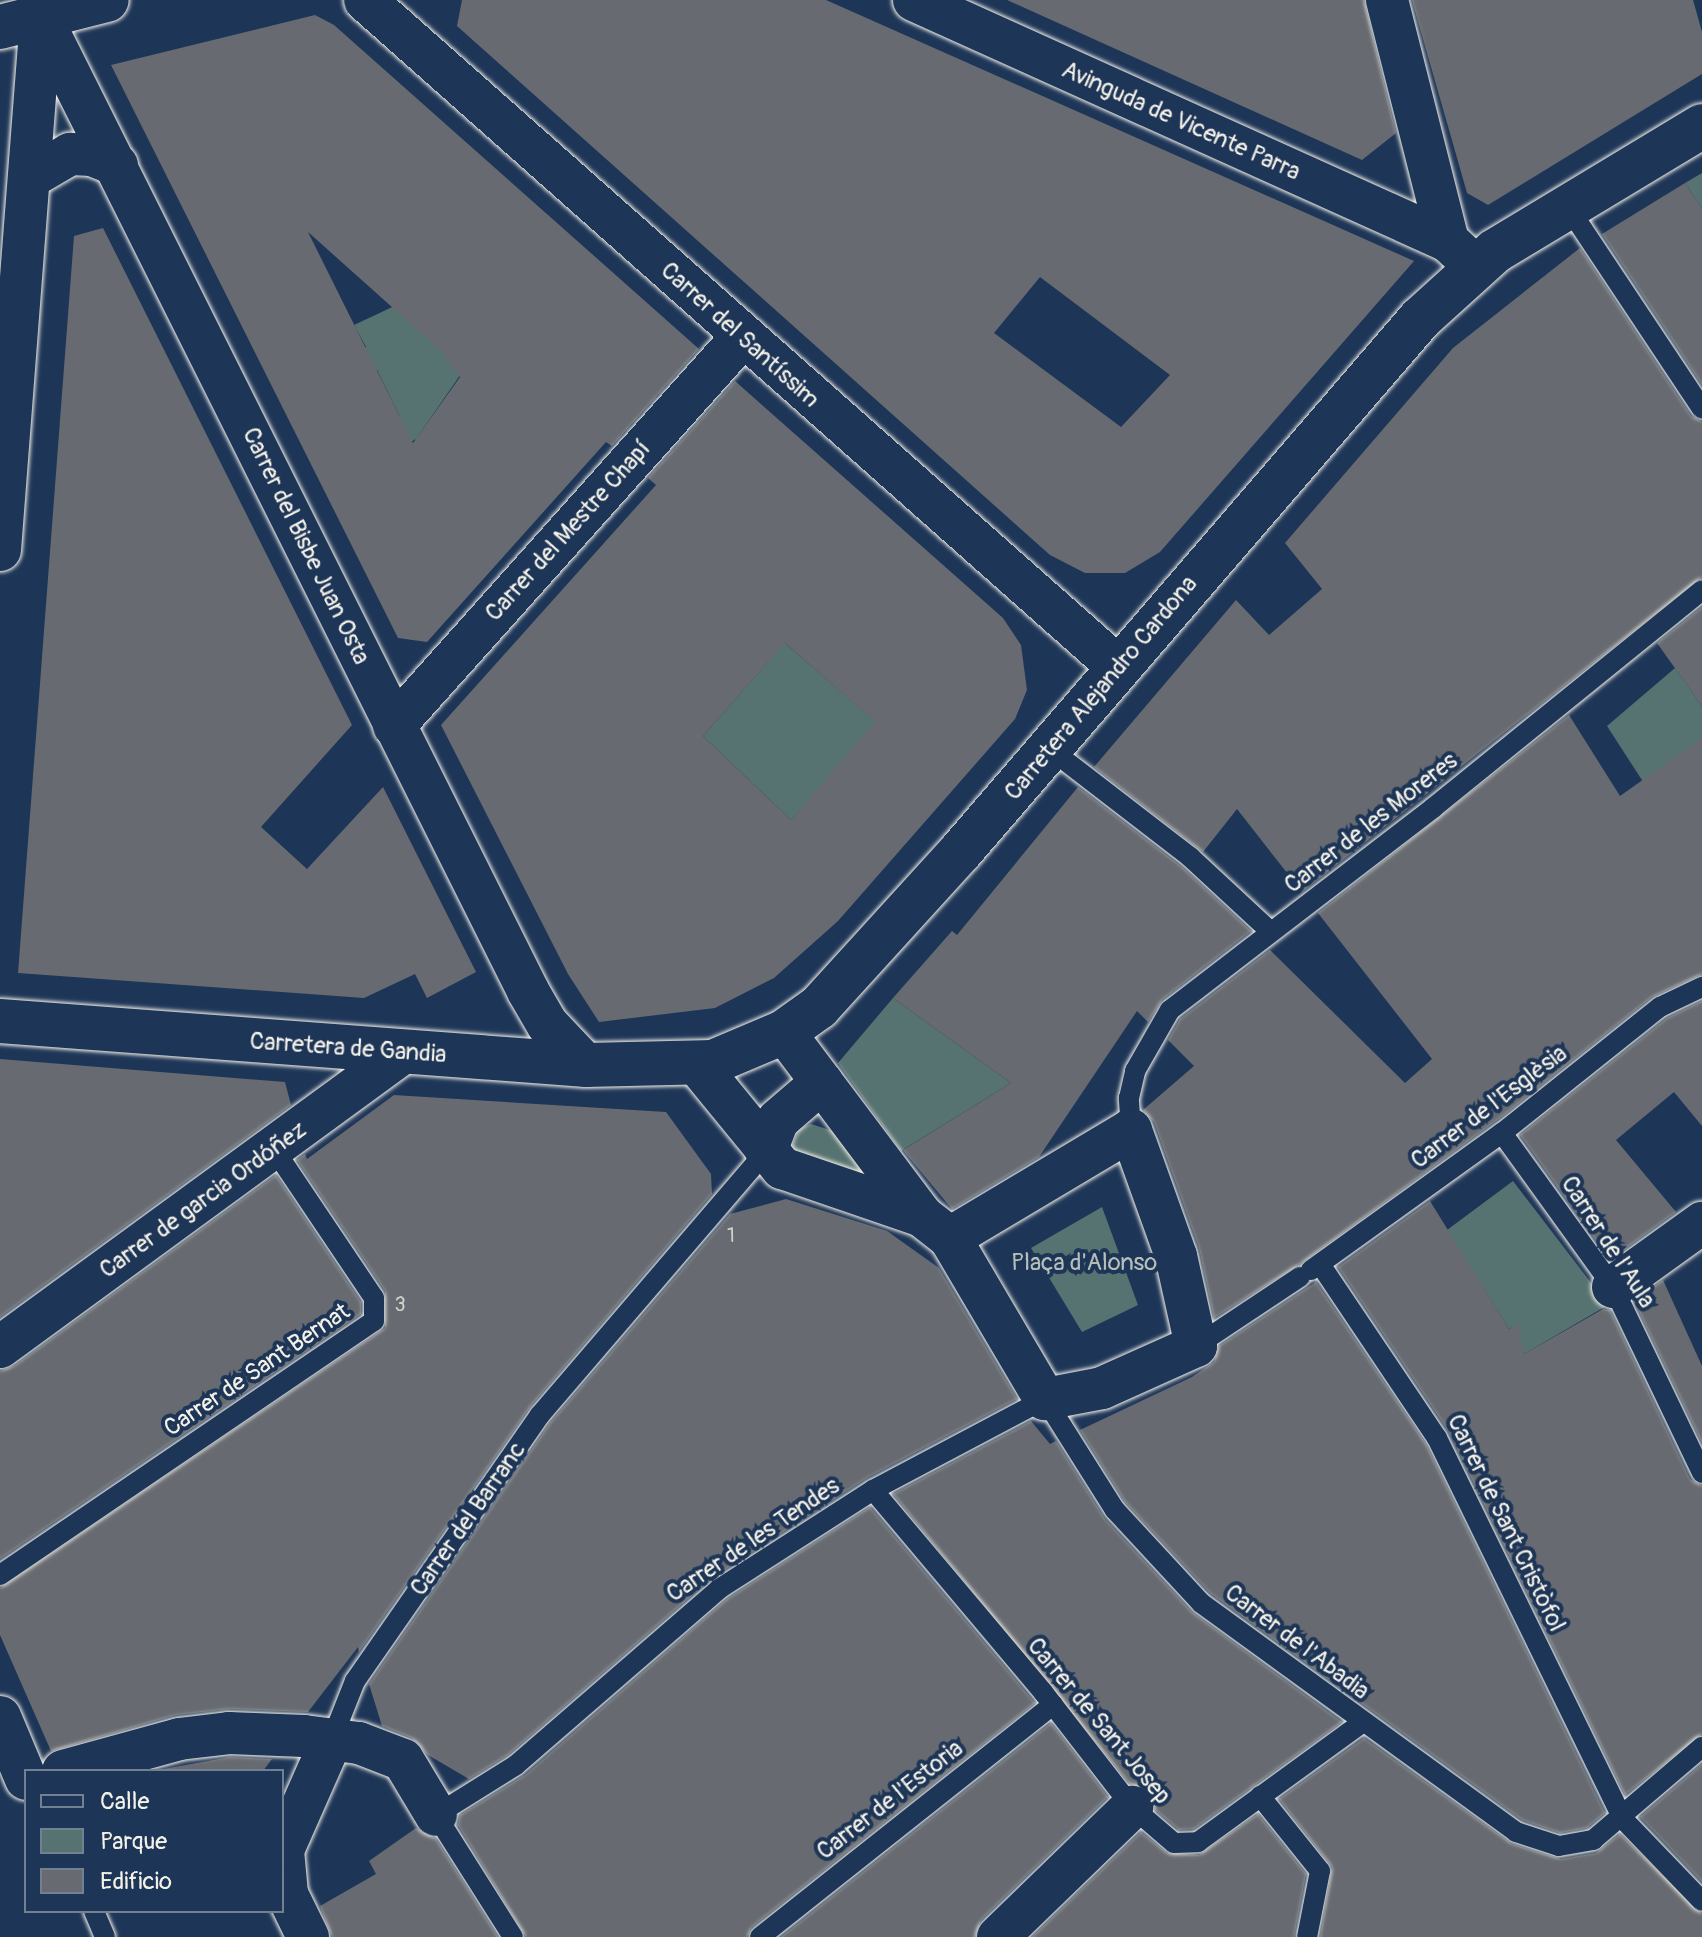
<!DOCTYPE html>
<html>
<head>
<meta charset="utf-8">
<style>
	body { margin:0 }
	#map { position:relative; width:1702px; height:1937px; overflow:hidden; background:#1d3557; font-family:Pangolin,sans-serif }
	div>[style] { position:absolute }
	[style*='--x'] { left:calc(var(--x)*1px); top:calc(var(--y)*1px); width:calc(var(--w)*1px); rotate:calc(var(--a)*1deg) }
	.green>* { inset:0; background:#567371 }
	.building>* { inset:0; background:#676b71 }
	.roads { filter:drop-shadow(0 0 2px #f4f1e8) drop-shadow(0 0 2px #f4f1e8) }
	.lane>* { height:20px; margin:-10px; padding:0 10px; transform-origin:10px; border-radius:10px; background:#1d3557 }
	.street>* { height:42px; margin:-21px; padding:0 21px; transform-origin:21px; border-radius:21px; background:#1d3557 }
	.secondary>* { height:44px; margin:-22px; padding:0 22px; transform-origin:22px; border-radius:22px; background:#1d3557 }
	span { translate:-50% -50%; white-space:nowrap; text-align:center; line-height:1.15; -webkit-text-stroke:8px #1d3557; paint-order:stroke }
	.number-label { font-size:20px; color:#d1d0ca }
	.number-label span { -webkit-text-stroke-width:0 }
	.street-label { font-size:24px; color:#f4f1e8 }
	.park-label { font-size:24px; color:#b5bfb8 }
	.legend { position:absolute; left:24px; top:1769px; width:260px; height:144px; box-sizing:border-box; background:#1d3557; border:2px solid #738091; margin:0; padding:10px 14px; list-style:none; font-size:24px; color:#f4f1e8 }
	.legend li { display:flex; align-items:center; gap:16px; height:40px }
	.legend b { width:40px; border:2px solid #738091 }
</style>
</head>
<body>
<div id="map">
	<div class="green">
		<i style="clip-path:polygon(1702px 173px,1702px 208px,1685px 183px)"></i>
		<i style="clip-path:polygon(403px 302px,463px 371px,416px 439px,401px 448px,400px 417px,377px 370px,324px 368px,366px 347px,354px 325px)"></i>
		<i style="clip-path:polygon(764px 581px,786px 644px,878px 724px,791px 820px,703px 736px,768px 662px,725px 624px)"></i>
		<i style="clip-path:polygon(1675px 668px,1702px 706px,1702px 873px,1607px 726px)"></i>
		<i style="clip-path:polygon(893px 998px,1011px 1083px,901px 1151px,838px 1063px)"></i>
		<i style="clip-path:polygon(811px 1124px,839px 1133px,865px 1169px,864px 1175px,790px 1152px,799px 1129px)"></i>
		<i style="clip-path:polygon(1513px 1181px,1608px 1305px,1524px 1354px,1513px 1327px,1509px 1329px,1447px 1230px)"></i>
		<i style="clip-path:polygon(1102px 1207px,1138px 1305px,1082px 1332px,1031px 1248px)"></i>
	</div>
	<div class="building">
		<i style="clip-path:polygon(evenodd,462px 0,826px 0,1414px 261px,1160px 552px,1125px 573px,1085px 573px,1050px 555px,457px 26px,462px 0,1040px 277px,1170px 375px,1121px 427px,994px 333px,1040px 277px)"></i>
		<i style="clip-path:polygon(1007px 0,1364px 0,1396px 133px,1362px 160px)"></i>
		<i style="clip-path:polygon(1412px 0,1693px 0,1702px 32px,1702px 74px,1488px 205px,1467px 193px)"></i>
		<i style="clip-path:polygon(evenodd,315px 15px,334px 25px,699px 349px,612px 446px,606px 442px,427px 642px,398px 638px,111px 65px,315px 15px,308px 232px,440px 350px,460px 377px,413px 443px,308px 232px)"></i>
		<i style="clip-path:polygon(1685px 183px,1702px 208px,1702px 385px,1602px 234px)"></i>
		<i style="clip-path:polygon(103px 228px,352px 725px,261px 827px,307px 869px,383px 787px,476px 972px,427px 998px,415px 974px,364px 998px,18px 973px,74px 236px)"></i>
		<i style="clip-path:polygon(1580px 248px,1691px 416px,1702px 422px,1702px 577px,1302px 892px,1237px 809px,1203px 852px,1094px 767px,1236px 600px,1269px 635px,1322px 589px,1285px 543px,1453px 348px)"></i>
		<i style="clip-path:polygon(evenodd,735px 381px,1003px 618px,1021px 645px,1027px 690px,1015px 719px,838px 921px,774px 978px,715px 1008px,599px 1022px,568px 974px,441px 725px,656px 485px,648px 478px,735px 381px,785px 643px,875px 722px,791px 820px,703px 736px,785px 643px)"></i>
		<i style="clip-path:polygon(1702px 607px,1702px 706px,1657px 643px)"></i>
		<i style="clip-path:polygon(1569px 715px,1620px 796px,1702px 738px,1702px 974px,1652px 997px,1504px 1115px,1300px 1264px,1214px 1318px,1199px 1248px,1154px 1122px,1143px 1110px,1194px 1066px,1168px 1040px,1180px 1019px,1270px 950px,1405px 1083px,1432px 1059px,1318px 913px)"></i>
		<i style="clip-path:polygon(1078px 787px,1182px 867px,1251px 931px,1162px 1000px,1148px 1022px,1137px 1011px,1039px 1157px,952px 1209px,903px 1150px,1011px 1083px,893px 998px,952px 931px,957px 935px)"></i>
		<i style="clip-path:polygon(1702px 1001px,1702px 1126px,1674px 1092px,1616px 1140px,1676px 1212px,1610px 1260px,1520px 1135px,1667px 1018px)"></i>
		<i style="clip-path:polygon(0 1059px,285px 1082px,291px 1105px,0 1317px)"></i>
		<i style="clip-path:polygon(394px 1095px,666px 1112px,711px 1174px,712px 1194px,530px 1407px,359px 1652px,358px 1647px,308px 1712px,230px 1709px,176px 1715px,51px 1751px,0 1635px,0 1588px,385px 1328px,385px 1291px,297px 1160px,305px 1154px,307px 1159px)"></i>
		<i style="clip-path:polygon(276px 1175px,361px 1302px,361px 1314px,0 1559px,0 1371px,14px 1366px)"></i>
		<i style="clip-path:polygon(786px 1199px,887px 1231px,939px 1268px,1017px 1399px,867px 1478px,712px 1578px,508px 1755px,469px 1779px,428px 1755px,412px 1738px,382px 1726px,369px 1684px,550px 1423px,730px 1214px)"></i>
		<i style="clip-path:polygon(1430px 1201px,1509px 1329px,1518px 1324px,1524px 1354px,1603px 1309px,1610px 1310px,1690px 1479px,1702px 1486px,1702px 1734px,1625px 1795px,1449px 1432px,1338px 1267px)"></i>
		<i style="clip-path:polygon(1663px 1280px,1702px 1366px,1702px 1443px,1634px 1301px)"></i>
		<i style="clip-path:polygon(1316px 1282px,1426px 1444px,1605px 1813px,1587px 1828px,1560px 1833px,1522px 1820px,1210px 1593px,1125px 1502px,1080px 1430px,1192px 1377px,1214px 1362px,1219px 1346px)"></i>
		<i style="clip-path:polygon(1031px 1421px,1050px 1444px,1056px 1441px,1105px 1519px,1192px 1612px,1342px 1722px,1194px 1829px,1179px 1830px,1155px 1810px,1149px 1790px,1130px 1784px,893px 1494px)"></i>
		<i style="clip-path:polygon(870px 1507px,1035px 1703px,752px 1927px,747px 1937px,526px 1937px,458px 1825px,460px 1815px,525px 1775px,727px 1599px)"></i>
		<i style="clip-path:polygon(1051px 1723px,1108px 1797px,981px 1920px,975px 1937px,781px 1937px)"></i>
		<i style="clip-path:polygon(1364px 1738px,1512px 1844px,1561px 1859px,1596px 1853px,1620px 1834px,1702px 1914px,1702px 1937px,1320px 1937px,1332px 1867px,1279px 1799px)"></i>
		<i style="clip-path:polygon(230px 1757px,272px 1759px,263px 1771px,153px 1771px)"></i>
		<i style="clip-path:polygon(1702px 1764px,1702px 1882px,1640px 1817px)"></i>
		<i style="clip-path:polygon(1258px 1814px,1306px 1874px,1294px 1937px,1032px 1937px,1141px 1832px,1167px 1853px,1199px 1855px)"></i>
		<i style="clip-path:polygon(416px 1828px,436px 1839px,498px 1937px,332px 1937px,320px 1906px,376px 1874px,369px 1861px)"></i>
	</div>
	<div class="roads">
		<div class="lane">
			<i style="--x:1568;--y:207;--w:242;--a:56.4"></i>
			<i style="--x:1050;--y:749;--w:177;--a:37.6"></i>
			<i style="--x:1190;--y:857;--w:110;--a:42.8"></i>
			<i style="--x:1131;--y:1130;--w:32;--a:-94"></i>
			<i style="--x:1129;--y:1098;--w:28;--a:-77"></i>
			<i style="--x:1135;--y:1071;--w:70;--a:-60.2"></i>
			<i style="--x:1170;--y:1010;--w:332;--a:-37.5"></i>
			<i style="--x:1433;--y:808;--w:346;--a:-39"></i>
			<i style="--x:1502;--y:1133;--w:190;--a:54.2"></i>
			<i style="--x:1613;--y:1287;--w:206;--a:64.4"></i>
			<i style="--x:1320;--y:1264;--w:210;--a:56.1"></i>
			<i style="--x:1437;--y:1438;--w:423;--a:64"></i>
			<i style="--x:1622;--y:1818;--w:115;--a:46.1"></i>
			<i style="--x:1311;--y:1270;--w:235;--a:-35.7"></i>
			<i style="--x:1502;--y:1133;--w:202;--a:-38.6"></i>
			<i style="--x:1660;--y:1007;--w:47;--a:-25.5"></i>
			<i style="--x:1196;--y:1346;--w:125;--a:-33.6"></i>
			<i style="--x:873;--y:1490;--w:264;--a:49.9"></i>
			<i style="--x:1043;--y:1692;--w:145;--a:52.3"></i>
			<i style="--x:1132;--y:1807;--w:55;--a:40.6"></i>
			<i style="--x:1174;--y:1843;--w:24;--a:-2"></i>
			<i style="--x:1198;--y:1842;--w:203;--a:-36"></i>
			<i style="--x:0;--y:1575;--w:452;--a:-34.2"></i>
			<i style="--x:374;--y:1321;--w:23;--a:-90"></i>
			<i style="--x:374;--y:1298;--w:179;--a:-123.9"></i>
			<i style="--x:332;--y:1739;--w:62;--a:-68.4"></i>
			<i style="--x:355;--y:1681;--w:324;--a:-55.2"></i>
			<i style="--x:540;--y:1415;--w:348;--a:-49.4"></i>
			<i style="--x:1260;--y:1796;--w:96;--a:51.3"></i>
			<i style="--x:1320;--y:1871;--w:67;--a:101.1"></i>
			<i style="--x:94;--y:1911;--w:28;--a:67"></i>
			<i style="--x:513;--y:1937;--w:144;--a:-122.3"></i>
			<i style="--x:436;--y:1815;--w:94;--a:-32"></i>
			<i style="--x:516;--y:1765;--w:269;--a:-40.9"></i>
			<i style="--x:719;--y:1589;--w:183;--a:-32.7"></i>
			<i style="--x:873;--y:1490;--w:195;--a:-27.9"></i>
			<i style="--x:1045;--y:1399;--w:131;--a:57.8"></i>
			<i style="--x:1115;--y:1510;--w:127;--a:47.2"></i>
			<i style="--x:1201;--y:1603;--w:389;--a:36"></i>
			<i style="--x:1516;--y:1832;--w:45;--a:18"></i>
			<i style="--x:1559;--y:1846;--w:35;--a:-10"></i>
			<i style="--x:1593;--y:1840;--w:143;--a:-40.5"></i>
			<i style="--x:760;--y:1937;--w:374;--a:-38.4"></i>
		</div>
		<div class="street">
			<i style="--x:365;--y:0;--w:1006;--a:41.53"></i>
			<i style="--x:914;--y:0;--w:586;--a:24.29"></i>
			<i style="--x:1387;--y:0;--w:249;--a:75.8"></i>
			<i style="--x:1448;--y:241;--w:21;--a:43"></i>
			<i style="--x:41;--y:17;--w:1089;--a:63.43"></i>
			<i style="--x:528;--y:991;--w:39;--a:60"></i>
			<i style="--x:548;--y:1025;--w:55;--a:46.5"></i>
			<i style="--x:29;--y:178;--w:48;--a:-30.3"></i>
			<i style="--x:70;--y:154;--w:22;--a:3"></i>
			<i style="--x:92;--y:155;--w:27;--a:22"></i>
			<i style="--x:0;--y:550;--w:534;--a:-85.59"></i>
			<i style="--x:394;--y:726;--w:522;--a:-48.18"></i>
			<i style="--x:784;--y:1032;--w:230;--a:53.1"></i>
			<i style="--x:922;--y:1216;--w:36;--a:38"></i>
			<i style="--x:950;--y:1238;--w:187;--a:59.5"></i>
			<i style="--x:1045;--y:1399;--w:58;--a:-10.9"></i>
			<i style="--x:1102;--y:1388;--w:103;--a:-24.1"></i>
			<i style="--x:1196;--y:1346;--w:92;--a:-102.5"></i>
			<i style="--x:1176;--y:1256;--w:134;--a:-109.7"></i>
			<i style="--x:1131;--y:1130;--w:211;--a:149.2"></i>
			<i style="--x:696;--y:1063;--w:136;--a:50.7"></i>
			<i style="--x:782;--y:1168;--w:148;--a:18.9"></i>
			<i style="--x:766;--y:1151;--w:33;--a:-69"></i>
			<i style="--x:778;--y:1120;--w:58;--a:-40.8"></i>
			<i style="--x:1613;--y:1287;--w:110;--a:-35.7"></i>
			<i style="--x:0;--y:1347;--w:500;--a:-36.14"></i>
			<i style="--x:0;--y:1717;--w:67;--a:67.2"></i>
			<i style="--x:63;--y:1771;--w:120;--a:-15.4"></i>
			<i style="--x:179;--y:1739;--w:50;--a:-6.8"></i>
			<i style="--x:229;--y:1733;--w:75;--a:2.3"></i>
			<i style="--x:304;--y:1736;--w:55;--a:7.3"></i>
			<i style="--x:359;--y:1743;--w:47;--a:21.1"></i>
			<i style="--x:403;--y:1760;--w:64;--a:59"></i>
			<i style="--x:308;--y:1937;--w:48;--a:-116"></i>
			<i style="--x:287;--y:1894;--w:44;--a:-95.2"></i>
			<i style="--x:283;--y:1850;--w:121;--a:-66.2"></i>
			<i style="--x:998;--y:1937;--w:187;--a:-44.1"></i>
		</div>
		<div class="secondary">
			<i style="--x:0;--y:27;--w:110;--a:-14.2"></i>
			<i style="--x:0;--y:1021;--w:588;--a:4.29"></i>
			<i style="--x:586;--y:1065;--w:127;--a:-1.4"></i>
			<i style="--x:713;--y:1062;--w:77;--a:-22.9"></i>
			<i style="--x:784;--y:1032;--w:43;--a:-35.5"></i>
			<i style="--x:819;--y:1007;--w:211;--a:-47.7"></i>
			<i style="--x:961;--y:851;--w:703;--a:-49.21"></i>
			<i style="--x:1420;--y:319;--w:101;--a:-42.2"></i>
			<i style="--x:1495;--y:251;--w:242;--a:-31.1"></i>
		</div>
	</div>
	<div class="number-label">
		<span style="left:731px;top:1235px">1</span>
		<span style="left:400px;top:1304px">3</span>
	</div>
	<div class="street-label">
		<span style="left:1181px;top:121px;rotate:24deg">Avinguda de Vicente Parra</span>
		<span style="left:740px;top:335px;rotate:42deg">Carrer del Santíssim</span>
		<span style="left:568px;top:531px;rotate:-48deg">Carrer del Mestre Chapí</span>
		<span style="left:306px;top:546px;rotate:64deg">Carrer del Bisbe Juan Osta</span>
		<span style="left:1101px;top:688px;rotate:-50deg">Carretera Alejandro Cardona</span>
		<span style="left:1371px;top:823px;rotate:-38deg">Carrer de les Moreres</span>
		<span style="left:348px;top:1048px;rotate:4deg">Carretera de Gandia</span>
		<span style="left:1489px;top:1107px;rotate:-37deg">Carrer de l'Esglèsia</span>
		<span style="left:203px;top:1200px;rotate:-36deg">Carrer de garcia Ordóñez</span>
		<span style="left:1608px;top:1242px;rotate:57deg">Carrer de l'Aula</span>
		<span style="left:257px;top:1370px;rotate:-34deg">Carrer de Sant Bernat</span>
		<span style="left:468px;top:1519px;rotate:-55deg">Carrer del Barranc</span>
		<span style="left:1506px;top:1523px;rotate:64deg">Carrer de Sant Cristòfol</span>
		<span style="left:753px;top:1540px;rotate:-34deg">Carrer de les Tendes</span>
		<span style="left:1297px;top:1642px;rotate:37deg">Carrer de l'Abadia</span>
		<span style="left:1099px;top:1721px;rotate:50deg">Carrer de Sant Josep</span>
		<span style="left:890px;top:1800px;rotate:-38deg">Carrer de l'Estoria</span>
	</div>
	<div class="park-label">
		<span style="left:1084px;top:1263px">Plaça d'Alonso</span>
	</div>
	<ul class="legend">
	<li><b style="height:10px;background:#1d3557"></b>Calle</li>
	<li><b style="height:22px;background:#567371"></b>Parque</li>
	<li><b style="height:22px;background:#676b71"></b>Edificio</li>
	</ul>
</div>
</body>
</html>
